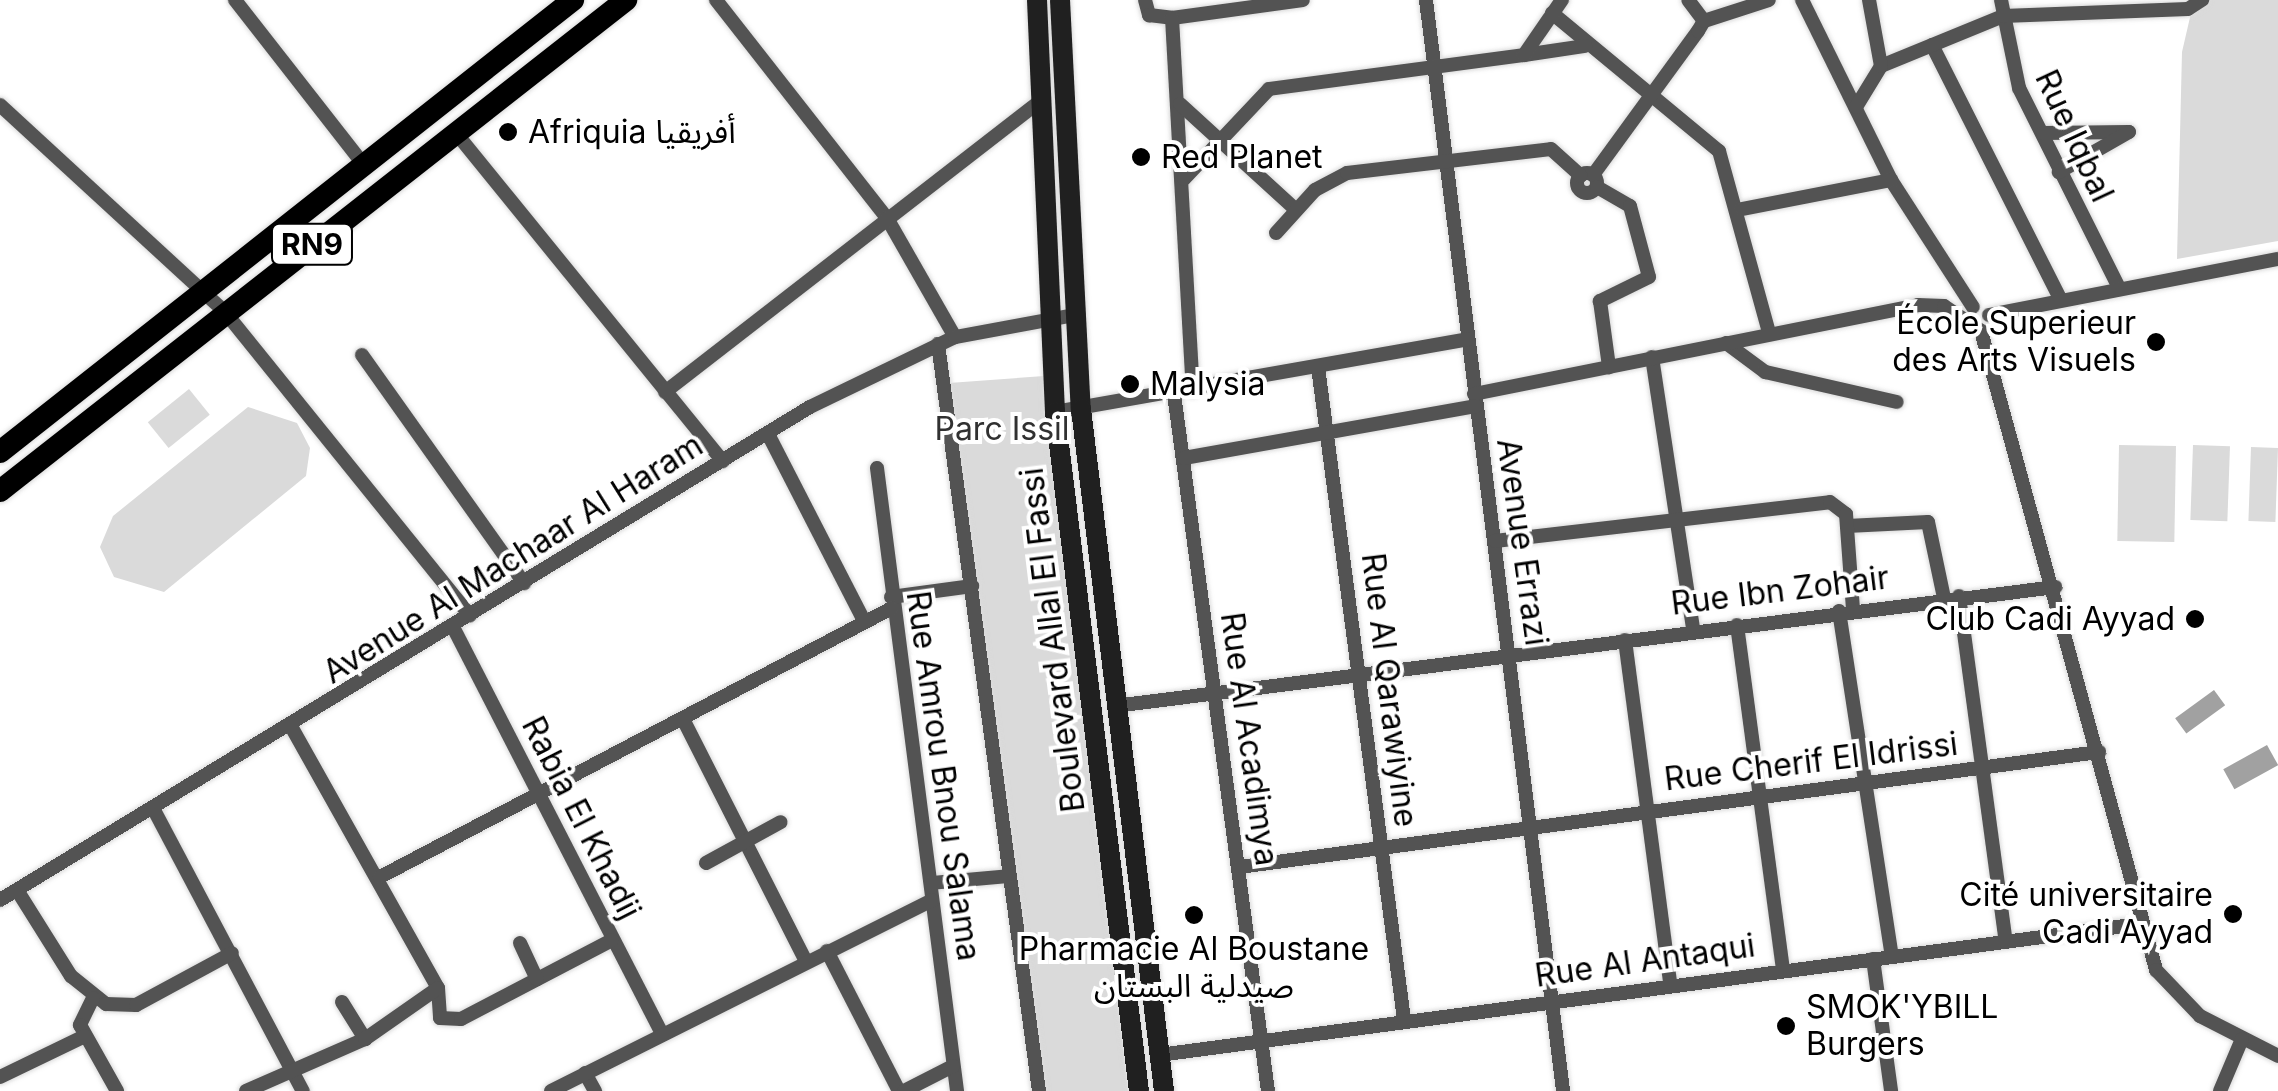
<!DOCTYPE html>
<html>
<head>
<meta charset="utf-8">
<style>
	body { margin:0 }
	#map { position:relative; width:2278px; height:1091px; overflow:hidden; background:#fff; font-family:Inter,"Noto Sans Arabic",sans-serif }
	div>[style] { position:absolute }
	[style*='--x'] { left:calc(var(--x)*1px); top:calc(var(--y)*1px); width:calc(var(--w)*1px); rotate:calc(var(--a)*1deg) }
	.green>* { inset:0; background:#dadada; transform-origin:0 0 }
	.water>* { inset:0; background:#a1a1a1; transform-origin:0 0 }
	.roads { filter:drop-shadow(0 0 2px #dbdbdb) drop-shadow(0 0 2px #dbdbdb) }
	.street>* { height:14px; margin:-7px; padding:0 7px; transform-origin:7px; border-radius:7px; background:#535353 }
	.street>.ring { margin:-7px; padding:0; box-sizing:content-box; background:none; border:14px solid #535353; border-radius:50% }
	.secondary>* { height:20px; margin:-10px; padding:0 10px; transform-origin:10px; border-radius:10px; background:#202020 }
	.primary>* { height:22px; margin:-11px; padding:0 11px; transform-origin:11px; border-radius:11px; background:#000 }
	.dots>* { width:28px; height:28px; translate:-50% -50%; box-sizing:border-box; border:5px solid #fff; border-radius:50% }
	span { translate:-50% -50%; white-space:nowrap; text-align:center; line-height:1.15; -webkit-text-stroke:8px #fff; paint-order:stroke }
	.shield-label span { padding:2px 8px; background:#fff; border:2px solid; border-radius:8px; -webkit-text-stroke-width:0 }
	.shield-label { font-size:30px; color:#000; font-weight:700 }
	.poi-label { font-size:32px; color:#000 }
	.left { translate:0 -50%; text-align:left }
	.right { translate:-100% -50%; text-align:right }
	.street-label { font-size:32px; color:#000 }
	.park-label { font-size:32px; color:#313131 }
</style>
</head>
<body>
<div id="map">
	<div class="green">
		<i style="clip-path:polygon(2194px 0,2278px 0,2278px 241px,2177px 259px,2182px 52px)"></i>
		<i style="clip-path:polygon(1044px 376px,1128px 1091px,1044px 1091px,949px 383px)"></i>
		<i style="left:189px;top:389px;width:33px;height:53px;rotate:51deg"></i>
		<i style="clip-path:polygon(248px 407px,297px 423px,310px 448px,306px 476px,164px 592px,114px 577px,100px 547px,113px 516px)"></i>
		<i style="left:2119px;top:445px;width:57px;height:96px;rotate:1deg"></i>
		<i style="left:2193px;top:445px;width:37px;height:75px;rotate:2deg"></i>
		<i style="left:2251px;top:447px;width:27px;height:74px;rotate:2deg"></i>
	</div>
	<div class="water">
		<i style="left:2214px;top:690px;width:19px;height:48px;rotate:54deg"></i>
		<i style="left:2267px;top:745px;width:23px;height:50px;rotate:61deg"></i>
	</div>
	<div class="roads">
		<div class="street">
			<i style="--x:235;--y:0;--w:208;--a:52"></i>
			<i style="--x:716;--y:0;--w:277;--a:51.9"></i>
			<i style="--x:887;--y:218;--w:137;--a:60.3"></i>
			<i style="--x:1145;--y:0;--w:16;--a:75"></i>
			<i style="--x:1149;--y:15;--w:23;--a:7"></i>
			<i style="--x:1172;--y:18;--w:132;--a:-7.8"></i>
			<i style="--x:1426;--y:0;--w:1100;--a:82.84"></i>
			<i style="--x:1802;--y:0;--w:201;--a:63.7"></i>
			<i style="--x:1891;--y:180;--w:151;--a:57.2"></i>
			<i style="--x:2001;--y:0;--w:90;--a:78.4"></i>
			<i style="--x:2019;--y:88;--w:224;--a:63.4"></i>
			<i style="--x:1552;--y:13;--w:217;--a:39.6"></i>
			<i style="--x:1719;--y:151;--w:188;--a:74.6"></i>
			<i style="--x:1172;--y:18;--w:373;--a:86.8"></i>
			<i style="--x:1704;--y:21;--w:68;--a:-17.9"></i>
			<i style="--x:1932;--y:45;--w:286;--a:63.2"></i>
			<i style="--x:1524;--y:55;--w:62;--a:-8.4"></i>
			<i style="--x:1881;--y:66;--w:132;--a:-22.3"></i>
			<i style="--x:2003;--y:16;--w:185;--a:-2.2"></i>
			<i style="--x:2188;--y:9;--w:17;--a:-33"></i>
			<i style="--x:1180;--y:104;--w:156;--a:42.4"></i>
			<i style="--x:0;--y:105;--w:306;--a:42.6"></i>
			<i style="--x:225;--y:312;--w:390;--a:51.1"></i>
			<i style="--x:1856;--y:107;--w:48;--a:-58.6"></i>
			<i style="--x:1881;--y:66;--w:67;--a:-100.3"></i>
			<i style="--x:456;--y:133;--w:423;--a:50.9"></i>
			<i style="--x:2043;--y:133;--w:86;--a:-0.7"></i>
			<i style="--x:2129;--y:132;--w:81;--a:150.3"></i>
			<i class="ring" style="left:1577px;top:173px;width:6px;height:6px"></i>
			<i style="--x:1593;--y:175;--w:178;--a:-53.9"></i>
			<i style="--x:1698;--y:31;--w:12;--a:-59"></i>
			<i style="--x:1704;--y:21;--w:26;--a:-127"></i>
			<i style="--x:1184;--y:179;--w:124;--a:-46.6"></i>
			<i style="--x:1269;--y:89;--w:257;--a:-7.6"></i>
			<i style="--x:1524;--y:55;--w:67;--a:-55.4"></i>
			<i style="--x:1597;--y:187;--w:38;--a:30"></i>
			<i style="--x:1630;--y:206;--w:73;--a:75"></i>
			<i style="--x:1649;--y:277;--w:55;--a:153.9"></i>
			<i style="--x:1600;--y:301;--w:67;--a:82.2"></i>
			<i style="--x:1742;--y:209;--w:152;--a:-11"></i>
			<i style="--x:1276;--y:233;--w:58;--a:-47.8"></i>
			<i style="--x:1315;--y:190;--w:36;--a:-28"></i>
			<i style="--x:1347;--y:173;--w:205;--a:-6.7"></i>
			<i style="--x:1551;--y:149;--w:40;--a:42"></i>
			<i style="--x:1989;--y:315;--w:294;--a:-11"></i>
			<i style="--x:1981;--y:331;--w:663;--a:74.68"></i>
			<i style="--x:2156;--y:970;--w:64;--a:46.3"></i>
			<i style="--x:2200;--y:1016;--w:88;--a:27.1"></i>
			<i style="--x:1726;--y:343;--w:49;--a:36.6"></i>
			<i style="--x:1765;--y:372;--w:135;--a:12.8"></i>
			<i style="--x:938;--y:344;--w:754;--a:82.3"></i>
			<i style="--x:362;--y:355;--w:280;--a:54.6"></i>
			<i style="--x:1652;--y:357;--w:275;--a:81.4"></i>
			<i style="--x:1318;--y:367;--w:658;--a:82.49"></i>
			<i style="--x:665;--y:392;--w:476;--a:-37.8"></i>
			<i style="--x:1174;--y:394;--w:703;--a:82.32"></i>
			<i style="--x:1474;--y:394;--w:453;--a:-11.3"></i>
			<i style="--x:1918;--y:305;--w:26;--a:2"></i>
			<i style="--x:1944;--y:306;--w:45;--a:34"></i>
			<i style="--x:1055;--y:412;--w:419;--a:-10"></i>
			<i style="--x:768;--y:434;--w:210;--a:62.8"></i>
			<i style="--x:1184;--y:458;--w:296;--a:-10.1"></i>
			<i style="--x:877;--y:468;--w:628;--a:82.68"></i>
			<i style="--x:1847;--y:526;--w:81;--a:-2.8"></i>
			<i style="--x:1928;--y:522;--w:78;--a:78.1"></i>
			<i style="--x:1495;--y:541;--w:337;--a:-6.6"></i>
			<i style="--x:1830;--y:502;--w:20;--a:37"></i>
			<i style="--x:1846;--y:514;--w:96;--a:85.8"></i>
			<i style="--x:1959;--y:596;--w:349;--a:82.3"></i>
			<i style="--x:891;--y:597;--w:82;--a:-7.7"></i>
			<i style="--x:1839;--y:611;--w:349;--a:81.3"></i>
			<i style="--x:1737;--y:625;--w:348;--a:82.4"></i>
			<i style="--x:453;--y:627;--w:458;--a:62.8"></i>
			<i style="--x:1625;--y:640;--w:345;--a:82.5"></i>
			<i style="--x:1115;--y:706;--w:948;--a:-7.21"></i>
			<i style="--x:684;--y:721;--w:269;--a:63.1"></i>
			<i style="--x:292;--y:728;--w:298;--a:60.7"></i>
			<i style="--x:438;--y:988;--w:30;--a:86"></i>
			<i style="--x:440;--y:1018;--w:21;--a:3"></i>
			<i style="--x:461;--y:1019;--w:170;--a:-27.6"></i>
			<i style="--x:154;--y:810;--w:318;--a:62.1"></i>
			<i style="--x:706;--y:863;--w:85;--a:-28.7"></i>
			<i style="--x:1239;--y:867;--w:868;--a:-7.62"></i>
			<i style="--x:380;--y:877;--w:578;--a:-27.72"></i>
			<i style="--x:931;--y:883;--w:79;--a:-5.1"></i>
			<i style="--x:17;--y:890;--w:102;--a:57.9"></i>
			<i style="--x:71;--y:976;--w:45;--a:38.7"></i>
			<i style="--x:106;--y:1004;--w:30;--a:2"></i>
			<i style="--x:136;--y:1005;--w:109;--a:-28.4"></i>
			<i style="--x:0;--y:900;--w:948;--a:-31.33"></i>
			<i style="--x:810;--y:407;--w:161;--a:-25.8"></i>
			<i style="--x:955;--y:337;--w:122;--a:-10.4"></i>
			<i style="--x:520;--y:943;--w:40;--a:65"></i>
			<i style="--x:827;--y:951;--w:157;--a:62.8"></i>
			<i style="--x:1873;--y:959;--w:133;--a:82.2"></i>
			<i style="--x:93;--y:998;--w:30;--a:116"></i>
			<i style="--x:80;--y:1025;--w:76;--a:60.7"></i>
			<i style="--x:342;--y:1002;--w:44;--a:58.1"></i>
			<i style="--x:1159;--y:1055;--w:990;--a:-7.61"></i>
			<i style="--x:585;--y:1073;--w:21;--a:61"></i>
			<i style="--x:0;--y:1077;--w:94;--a:-25.8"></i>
			<i style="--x:246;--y:1091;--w:130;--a:-23.6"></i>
			<i style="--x:365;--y:1039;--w:89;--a:-34.9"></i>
			<i style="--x:551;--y:1091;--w:426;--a:-26.6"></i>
			<i style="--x:904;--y:1091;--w:55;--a:-27"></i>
			<i style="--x:2220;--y:1091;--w:56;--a:-67.1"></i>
		</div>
		<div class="secondary">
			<i style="--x:1037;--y:0;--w:412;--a:87.5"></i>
			<i style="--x:1055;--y:412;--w:684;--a:82.95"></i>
			<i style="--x:1060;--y:0;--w:410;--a:87.1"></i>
			<i style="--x:1081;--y:409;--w:687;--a:83.06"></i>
		</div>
		<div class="primary">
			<i style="--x:0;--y:452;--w:730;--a:-38.27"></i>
			<i style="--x:0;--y:491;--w:796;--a:-38.11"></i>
		</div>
	</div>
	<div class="dots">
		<i style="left:508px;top:132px;background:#000"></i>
		<i style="left:1141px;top:157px;background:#000"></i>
		<i style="left:2156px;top:342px;background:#000"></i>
		<i style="left:1130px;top:384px;background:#000"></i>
		<i style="left:2195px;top:619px;background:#000"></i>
		<i style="left:2233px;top:914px;background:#000"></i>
		<i style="left:1194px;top:915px;background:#000"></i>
		<i style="left:1786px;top:1026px;background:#000"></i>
	</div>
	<div class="shield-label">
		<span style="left:312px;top:244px">RN9</span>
	</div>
	<div class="poi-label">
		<span class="left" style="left:528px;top:132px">Afriquia أفريقيا</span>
		<span class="left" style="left:1161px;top:157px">Red Planet</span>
		<span class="right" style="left:2136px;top:342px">École Superieur<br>des Arts Visuels</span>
		<span class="left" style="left:1150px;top:384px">Malysia</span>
		<span class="right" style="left:2175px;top:619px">Club Cadi Ayyad</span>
		<span class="right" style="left:2213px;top:914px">Cité universitaire<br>Cadi Ayyad</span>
		<span style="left:1194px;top:968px">Pharmacie Al Boustane<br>صيدلية البستان</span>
		<span class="left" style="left:1806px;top:1026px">SMOK'YBILL<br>Burgers</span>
	</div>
	<div class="street-label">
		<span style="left:2074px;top:136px;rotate:65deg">Rue Iqbal</span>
		<span style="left:1522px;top:542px;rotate:82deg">Avenue Errazi</span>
		<span style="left:513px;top:559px;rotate:-32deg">Avenue Al Machaar Al Haram</span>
		<span style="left:1780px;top:591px;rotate:-7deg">Rue Ibn Zohair</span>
		<span style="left:1053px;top:640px;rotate:-97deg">Boulevard Allal El Fassi</span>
		<span style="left:1389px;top:690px;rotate:83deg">Rue Al Qarawiyine</span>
		<span style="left:1249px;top:739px;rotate:82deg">Rue Al Acadimya</span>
		<span style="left:1811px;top:762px;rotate:-7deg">Rue Cherif El Idrissi</span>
		<span style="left:943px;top:776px;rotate:82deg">Rue Amrou Bnou Salama</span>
		<span style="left:581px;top:818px;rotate:63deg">Rabia El Khadij</span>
		<span style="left:1645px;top:961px;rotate:-8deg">Rue Al Antaqui</span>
	</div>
	<div class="park-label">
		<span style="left:1002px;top:429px">Parc Issil</span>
	</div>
</div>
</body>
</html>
